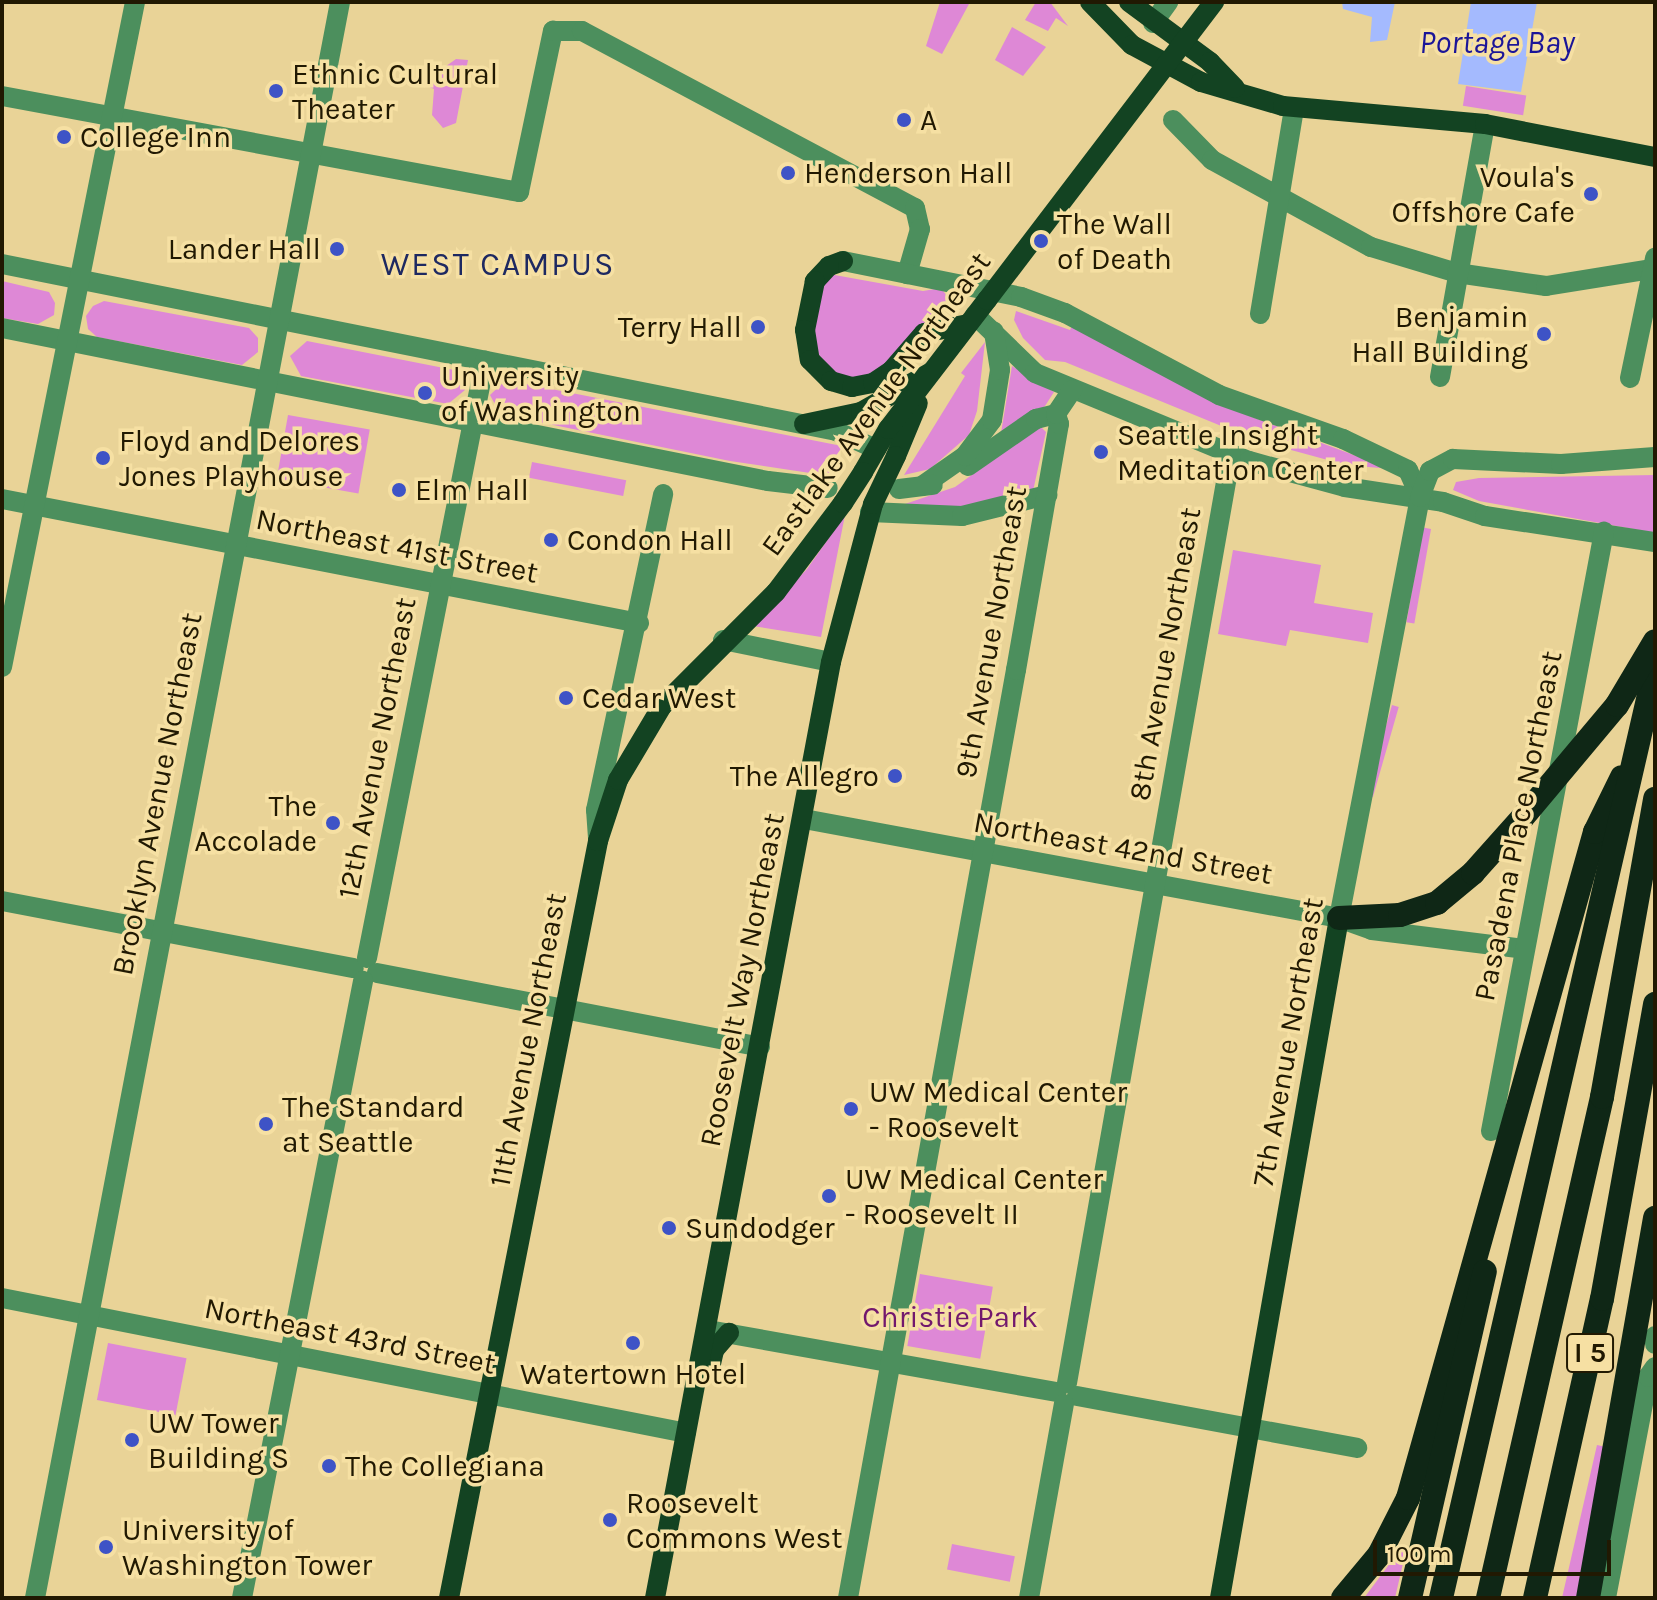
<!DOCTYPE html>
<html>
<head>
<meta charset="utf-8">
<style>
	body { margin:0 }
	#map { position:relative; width:1657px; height:1600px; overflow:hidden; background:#e9d397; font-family:Karla,sans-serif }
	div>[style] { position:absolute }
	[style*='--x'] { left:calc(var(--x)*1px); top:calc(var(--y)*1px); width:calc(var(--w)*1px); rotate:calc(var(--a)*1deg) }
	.green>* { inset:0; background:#de88d6; transform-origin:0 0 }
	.water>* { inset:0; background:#a4bafe }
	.minor>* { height:20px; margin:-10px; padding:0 10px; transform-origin:10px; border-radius:10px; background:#4c8f5d }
	.major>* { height:20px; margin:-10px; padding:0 10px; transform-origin:10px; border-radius:10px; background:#134322 }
	.highway>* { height:24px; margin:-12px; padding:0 12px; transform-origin:12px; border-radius:12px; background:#0f2716 }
	.major-bridge>* { height:20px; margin:-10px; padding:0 10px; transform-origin:10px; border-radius:10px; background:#134322 }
	.highway-bridge>* { height:24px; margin:-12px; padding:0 12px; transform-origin:12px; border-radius:12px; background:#0f2716 }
	.dots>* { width:22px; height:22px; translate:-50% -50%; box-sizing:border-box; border:4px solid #f6e0a3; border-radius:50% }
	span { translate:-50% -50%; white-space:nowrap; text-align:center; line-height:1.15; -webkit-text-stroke:7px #f6e0a3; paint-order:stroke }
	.shield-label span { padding:2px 6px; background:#f6e0a3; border:2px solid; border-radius:6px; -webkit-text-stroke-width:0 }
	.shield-label { font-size:28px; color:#211902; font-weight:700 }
	.poi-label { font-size:30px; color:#211902 }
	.left { translate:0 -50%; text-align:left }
	.right { translate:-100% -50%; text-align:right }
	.street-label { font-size:30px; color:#211902 }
	.park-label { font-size:30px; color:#72186d }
	.water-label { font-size:32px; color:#1b1598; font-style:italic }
	.neighbourhood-label { font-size:32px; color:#1e2961; letter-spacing:2px }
	.frame { position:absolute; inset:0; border:4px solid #211902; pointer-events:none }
	.scale { position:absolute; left:1373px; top:1540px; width:238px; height:36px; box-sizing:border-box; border:4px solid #211902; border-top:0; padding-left:10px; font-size:24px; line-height:28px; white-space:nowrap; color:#211902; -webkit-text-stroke:6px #f6e0a3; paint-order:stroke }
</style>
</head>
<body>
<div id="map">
	<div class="green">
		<i style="clip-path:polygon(940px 2px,969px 4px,942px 54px,926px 46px)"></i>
		<i style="clip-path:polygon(1036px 2px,1050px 2px,1068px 26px,1056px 18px,1048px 31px,1025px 20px)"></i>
		<i style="clip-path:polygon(1012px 27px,1046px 47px,1023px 76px,995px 60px)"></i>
		<i style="clip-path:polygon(456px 59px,468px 60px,456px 123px,443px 128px,432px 115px,434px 89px,423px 84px,427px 67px,442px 69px)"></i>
		<i style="left:1466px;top:86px;width:61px;height:20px;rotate:9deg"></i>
		<i style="clip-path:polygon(829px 274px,923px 291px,941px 288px,949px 299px,886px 365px,860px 379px,838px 376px,815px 351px,813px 341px,820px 287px)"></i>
		<i style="clip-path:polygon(2px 281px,49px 292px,55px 303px,54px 315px,38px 324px,2px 318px)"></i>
		<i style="clip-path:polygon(104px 301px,249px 328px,258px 338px,258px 352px,242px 365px,97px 337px,88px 329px,86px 316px,93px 306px)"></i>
		<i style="clip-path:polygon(1016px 311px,1070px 330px,1072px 326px,1231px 409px,1391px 469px,1346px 465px,1258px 441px,1065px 362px,1045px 360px,1023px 338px,1014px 320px)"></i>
		<i style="clip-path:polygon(307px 341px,454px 370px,463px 378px,465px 390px,448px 404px,301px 376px,290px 356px)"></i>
		<i style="clip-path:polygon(985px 342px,977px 411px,969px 435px,930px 469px,904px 475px,965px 376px,961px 373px)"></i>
		<i style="clip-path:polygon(1012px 366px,1054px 392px,1045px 406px,1001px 433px)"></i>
		<i style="clip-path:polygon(506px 380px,842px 446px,830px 476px,730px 461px,500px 414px,490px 395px)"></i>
		<i style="left:288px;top:415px;width:83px;height:65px;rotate:10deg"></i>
		<i style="clip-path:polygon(1040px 426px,1046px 432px,1033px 491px,960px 509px,905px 504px,955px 487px)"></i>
		<i style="left:532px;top:462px;width:96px;height:16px;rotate:11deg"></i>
		<i style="clip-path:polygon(1655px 475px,1655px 533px,1479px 501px,1453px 490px,1456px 482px,1479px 478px)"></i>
		<i style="clip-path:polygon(845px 515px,821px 637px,753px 626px,807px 569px)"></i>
		<i style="left:1431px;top:529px;width:96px;height:8px;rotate:100deg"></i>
		<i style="clip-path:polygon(1233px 550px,1321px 565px,1314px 603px,1373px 613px,1368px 643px,1290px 630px,1286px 646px,1218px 634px)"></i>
		<i style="left:1392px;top:705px;width:7px;height:94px;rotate:16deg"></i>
		<i style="left:920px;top:1274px;width:74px;height:73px;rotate:10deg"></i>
		<i style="left:108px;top:1343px;width:80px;height:58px;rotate:11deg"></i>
		<i style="clip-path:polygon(1597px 1445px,1606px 1447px,1579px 1598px,1562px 1598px)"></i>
		<i style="left:952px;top:1544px;width:64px;height:26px;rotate:11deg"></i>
		<i style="clip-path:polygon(1403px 1546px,1407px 1546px,1395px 1598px,1364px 1598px)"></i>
	</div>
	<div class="water">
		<i style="clip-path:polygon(1342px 2px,1395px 2px,1387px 40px,1370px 42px,1372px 17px,1343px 9px)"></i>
		<i style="clip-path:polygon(1471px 2px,1537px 2px,1521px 92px,1458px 84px)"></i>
	</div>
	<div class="minor">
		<i style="--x:1153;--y:23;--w:26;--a:-54"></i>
		<i style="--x:2;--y:96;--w:526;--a:10.52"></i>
		<i style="--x:519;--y:192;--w:165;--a:-78.1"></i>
		<i style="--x:553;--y:31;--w:29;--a:0"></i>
		<i style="--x:582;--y:31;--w:377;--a:28"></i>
		<i style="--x:915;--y:208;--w:22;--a:77"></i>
		<i style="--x:920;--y:229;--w:47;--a:106.1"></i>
		<i style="--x:1173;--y:120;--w:56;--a:45.7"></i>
		<i style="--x:1212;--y:160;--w:181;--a:28.7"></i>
		<i style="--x:1371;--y:247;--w:90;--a:16.8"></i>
		<i style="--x:1457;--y:273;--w:90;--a:8.3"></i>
		<i style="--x:1546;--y:286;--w:106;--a:-9.2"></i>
		<i style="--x:843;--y:261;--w:182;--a:11.4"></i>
		<i style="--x:1021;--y:297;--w:47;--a:20"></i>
		<i style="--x:1065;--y:313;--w:174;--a:28"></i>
		<i style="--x:1219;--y:395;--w:132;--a:19.5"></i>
		<i style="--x:1343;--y:439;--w:72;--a:25.5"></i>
		<i style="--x:1408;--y:470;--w:30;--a:66"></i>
		<i style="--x:2;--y:264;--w:851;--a:11.32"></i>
		<i style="--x:836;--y:431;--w:44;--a:24.2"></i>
		<i style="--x:1260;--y:314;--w:208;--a:-80.6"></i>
		<i style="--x:975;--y:315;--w:83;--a:44"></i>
		<i style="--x:1035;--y:373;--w:231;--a:22.4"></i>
		<i style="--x:1249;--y:461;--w:99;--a:15.2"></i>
		<i style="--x:1345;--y:487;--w:99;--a:8.7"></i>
		<i style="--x:1443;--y:502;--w:44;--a:18.4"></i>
		<i style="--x:1485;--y:516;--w:172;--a:8.7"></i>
		<i style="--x:2;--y:328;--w:781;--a:11.3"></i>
		<i style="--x:768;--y:481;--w:60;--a:6.7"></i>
		<i style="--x:1440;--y:377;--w:257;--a:-79.9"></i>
		<i style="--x:1630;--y:378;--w:123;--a:-78.2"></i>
		<i style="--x:968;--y:466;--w:83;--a:-34.7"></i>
		<i style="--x:1036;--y:419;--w:21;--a:-14"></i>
		<i style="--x:922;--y:486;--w:52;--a:-34.9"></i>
		<i style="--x:965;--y:456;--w:45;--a:-53.1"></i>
		<i style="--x:992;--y:420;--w:51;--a:-80.9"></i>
		<i style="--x:1000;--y:370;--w:39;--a:-99"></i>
		<i style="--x:899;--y:489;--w:34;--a:-7"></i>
		<i style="--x:2;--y:499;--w:649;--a:11.02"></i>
		<i style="--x:870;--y:512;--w:92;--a:2.5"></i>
		<i style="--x:962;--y:516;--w:88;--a:-13.9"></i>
		<i style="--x:723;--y:640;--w:110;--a:11.5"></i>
		<i style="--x:2;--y:667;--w:678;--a:-78.69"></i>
		<i style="--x:804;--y:819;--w:544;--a:10.48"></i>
		<i style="--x:1339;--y:918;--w:35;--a:20"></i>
		<i style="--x:1372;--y:930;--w:153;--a:7.1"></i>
		<i style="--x:598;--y:838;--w:28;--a:-94"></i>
		<i style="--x:596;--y:810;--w:323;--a:-78"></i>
		<i style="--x:2;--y:901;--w:358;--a:10.8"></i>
		<i style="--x:1339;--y:918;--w:429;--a:-79.1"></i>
		<i style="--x:1420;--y:497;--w:28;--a:-69"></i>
		<i style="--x:1430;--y:471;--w:26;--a:-28"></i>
		<i style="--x:1453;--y:459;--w:108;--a:2.7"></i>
		<i style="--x:1561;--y:464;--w:94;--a:-4.3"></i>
		<i style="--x:367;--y:958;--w:609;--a:-78.82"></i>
		<i style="--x:377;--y:973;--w:390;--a:10.9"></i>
		<i style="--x:1491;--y:1131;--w:610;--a:-79.32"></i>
		<i style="--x:2;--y:1298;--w:697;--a:11.16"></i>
		<i style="--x:714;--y:1331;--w:348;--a:10.1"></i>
		<i style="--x:1655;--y:1336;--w:8;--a:90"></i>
		<i style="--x:1067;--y:1383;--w:943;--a:-79.99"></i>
		<i style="--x:1077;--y:1396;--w:285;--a:10.5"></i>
		<i style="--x:35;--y:1598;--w:1625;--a:-79.18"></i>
		<i style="--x:242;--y:1598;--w:629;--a:-78.9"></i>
		<i style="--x:848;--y:1598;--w:943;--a:-79.74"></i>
		<i style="--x:1016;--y:670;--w:250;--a:-80.1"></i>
		<i style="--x:1059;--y:424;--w:10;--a:-107"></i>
		<i style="--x:1056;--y:414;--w:29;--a:-56"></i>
		<i style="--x:1029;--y:1598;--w:197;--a:-79.8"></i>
		<i style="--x:1606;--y:1598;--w:225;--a:-79.2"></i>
		<i style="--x:1648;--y:1377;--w:12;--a:-55"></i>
	</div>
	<div class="major">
		<i style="--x:1090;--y:2;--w:60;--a:45.7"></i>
		<i style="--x:1132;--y:45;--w:78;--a:28.2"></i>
		<i style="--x:1201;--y:82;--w:85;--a:16.3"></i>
		<i style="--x:1283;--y:106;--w:203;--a:5.1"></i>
		<i style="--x:1485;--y:124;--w:173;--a:11"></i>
		<i style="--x:1129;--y:2;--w:101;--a:36.5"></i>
		<i style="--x:1210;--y:62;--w:36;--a:46"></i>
		<i style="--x:843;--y:261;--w:15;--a:160"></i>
		<i style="--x:829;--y:266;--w:21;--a:133"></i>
		<i style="--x:815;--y:281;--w:50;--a:101.5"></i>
		<i style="--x:805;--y:330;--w:30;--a:81"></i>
		<i style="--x:810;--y:360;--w:30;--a:45"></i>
		<i style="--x:831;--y:381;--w:22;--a:16"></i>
		<i style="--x:852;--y:387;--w:21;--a:-11"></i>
		<i style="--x:873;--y:383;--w:22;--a:-34"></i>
		<i style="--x:891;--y:371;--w:50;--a:-49"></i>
		<i style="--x:924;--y:333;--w:45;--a:-11.6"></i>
		<i style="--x:804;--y:424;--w:58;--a:-11.9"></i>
		<i style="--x:861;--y:412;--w:81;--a:-29.7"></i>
		<i style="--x:896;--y:456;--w:57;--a:-67.5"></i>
		<i style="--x:863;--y:472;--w:50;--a:-59.8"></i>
		<i style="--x:888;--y:429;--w:163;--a:-52.5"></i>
		<i style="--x:710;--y:1368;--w:18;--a:-77"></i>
		<i style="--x:714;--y:1350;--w:23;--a:-49"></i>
		<i style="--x:449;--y:1598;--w:772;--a:-78.86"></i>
		<i style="--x:598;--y:841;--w:64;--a:-71.8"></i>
		<i style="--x:618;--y:780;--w:86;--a:-59.3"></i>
		<i style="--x:662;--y:706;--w:161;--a:-45"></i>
		<i style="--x:776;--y:592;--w:111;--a:-53"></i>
		<i style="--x:655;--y:1598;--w:952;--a:-79.35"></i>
		<i style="--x:831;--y:662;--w:163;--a:-75.1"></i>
		<i style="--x:1220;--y:1598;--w:690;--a:-80.07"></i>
	</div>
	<div class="highway">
		<i style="--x:1339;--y:918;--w:61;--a:-2.8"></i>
		<i style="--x:1400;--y:915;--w:39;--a:-18"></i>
		<i style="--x:1437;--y:903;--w:47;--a:-39.8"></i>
		<i style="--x:1473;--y:873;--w:75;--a:-48.2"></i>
		<i style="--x:1343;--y:1598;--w:56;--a:-50.1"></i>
		<i style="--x:1379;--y:1555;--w:64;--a:-63"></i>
		<i style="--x:1408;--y:1498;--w:692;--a:-74.32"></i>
		<i style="--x:1595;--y:832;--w:61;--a:-63.9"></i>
		<i style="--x:1410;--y:1598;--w:335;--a:-77.1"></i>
		<i style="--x:1441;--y:1598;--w:953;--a:-77.03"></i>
		<i style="--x:1488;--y:1598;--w:514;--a:-77.18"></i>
		<i style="--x:1602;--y:1097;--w:303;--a:-79.9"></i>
		<i style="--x:1535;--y:1598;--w:306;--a:-77.4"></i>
		<i style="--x:1602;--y:1299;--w:300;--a:-79.8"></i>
		<i style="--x:1588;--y:1598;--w:386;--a:-80"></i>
	</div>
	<div class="major-bridge">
		<i style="--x:987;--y:300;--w:375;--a:-52.7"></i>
		<i style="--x:843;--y:503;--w:37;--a:-57"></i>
		<i style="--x:873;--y:504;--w:53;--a:-64.4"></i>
	</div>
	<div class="highway-bridge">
		<i style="--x:1523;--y:817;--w:146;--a:-50"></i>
		<i style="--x:1617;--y:705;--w:74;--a:-59.3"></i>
	</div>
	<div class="dots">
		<i style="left:276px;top:91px;background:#3e53c6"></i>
		<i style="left:904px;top:120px;background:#3e53c6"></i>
		<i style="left:64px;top:137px;background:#3e53c6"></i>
		<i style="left:788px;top:173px;background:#3e53c6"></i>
		<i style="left:1591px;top:194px;background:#3e53c6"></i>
		<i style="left:1041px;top:241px;background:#3e53c6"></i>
		<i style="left:337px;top:249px;background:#3e53c6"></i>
		<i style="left:758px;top:327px;background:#3e53c6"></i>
		<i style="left:1544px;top:334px;background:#3e53c6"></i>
		<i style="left:425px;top:393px;background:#3e53c6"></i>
		<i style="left:1101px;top:452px;background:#3e53c6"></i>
		<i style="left:103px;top:458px;background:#3e53c6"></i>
		<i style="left:399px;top:490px;background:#3e53c6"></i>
		<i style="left:551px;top:540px;background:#3e53c6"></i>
		<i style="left:566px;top:698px;background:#3e53c6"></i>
		<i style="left:895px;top:776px;background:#3e53c6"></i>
		<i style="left:333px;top:823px;background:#3e53c6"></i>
		<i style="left:851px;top:1109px;background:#3e53c6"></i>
		<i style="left:266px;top:1124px;background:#3e53c6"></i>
		<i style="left:829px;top:1196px;background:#3e53c6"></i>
		<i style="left:669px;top:1228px;background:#3e53c6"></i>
		<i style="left:633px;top:1343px;background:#3e53c6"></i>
		<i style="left:132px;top:1440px;background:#3e53c6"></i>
		<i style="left:329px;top:1466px;background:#3e53c6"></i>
		<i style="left:610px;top:1520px;background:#3e53c6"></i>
		<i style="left:106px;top:1547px;background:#3e53c6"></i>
	</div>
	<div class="shield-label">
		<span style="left:1590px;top:1353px">I 5</span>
	</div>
	<div class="poi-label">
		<span class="left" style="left:292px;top:91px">Ethnic Cultural<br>Theater</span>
		<span class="left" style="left:920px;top:120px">A</span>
		<span class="left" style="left:80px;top:137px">College Inn</span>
		<span class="left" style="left:804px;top:173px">Henderson Hall</span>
		<span class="right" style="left:1575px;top:194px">Voula's<br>Offshore Cafe</span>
		<span class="left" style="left:1057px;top:241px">The Wall<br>of Death</span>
		<span class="right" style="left:321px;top:249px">Lander Hall</span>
		<span class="right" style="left:1528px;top:334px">Benjamin<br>Hall Building</span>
		<span class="right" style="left:742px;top:327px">Terry Hall</span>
		<span class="left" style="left:441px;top:393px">University<br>of Washington</span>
		<span class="left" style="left:1117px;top:452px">Seattle Insight<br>Meditation Center</span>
		<span class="left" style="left:119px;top:458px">Floyd and Delores<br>Jones Playhouse</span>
		<span class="left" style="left:415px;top:490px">Elm Hall</span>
		<span class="left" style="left:567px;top:540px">Condon Hall</span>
		<span class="left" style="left:582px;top:698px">Cedar West</span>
		<span class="right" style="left:879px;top:776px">The Allegro</span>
		<span class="right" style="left:317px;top:823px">The<br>Accolade</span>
		<span class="left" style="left:869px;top:1109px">UW Medical Center<br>- Roosevelt</span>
		<span class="left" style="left:282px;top:1124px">The Standard<br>at Seattle</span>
		<span class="left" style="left:845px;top:1196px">UW Medical Center<br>- Roosevelt II</span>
		<span class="left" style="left:685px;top:1228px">Sundodger</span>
		<span style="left:633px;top:1374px">Watertown Hotel</span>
		<span class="left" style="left:148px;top:1440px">UW Tower<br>Building S</span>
		<span class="left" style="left:345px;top:1466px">The Collegiana</span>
		<span class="left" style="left:626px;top:1520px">Roosevelt<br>Commons West</span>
		<span class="left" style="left:122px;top:1547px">University of<br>Washington Tower</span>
	</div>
	<div class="street-label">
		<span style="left:876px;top:404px;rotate:-54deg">Eastlake Avenue Northeast</span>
		<span style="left:397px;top:546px;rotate:11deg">Northeast 41st Street</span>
		<span style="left:991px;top:632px;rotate:-80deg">9th Avenue Northeast</span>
		<span style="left:1165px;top:654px;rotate:-80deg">8th Avenue Northeast</span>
		<span style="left:377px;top:748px;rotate:-79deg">12th Avenue Northeast</span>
		<span style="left:157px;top:794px;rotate:-79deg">Brooklyn Avenue Northeast</span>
		<span style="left:1518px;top:826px;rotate:-79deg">Pasadena Place Northeast</span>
		<span style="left:1123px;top:848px;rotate:10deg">Northeast 42nd Street</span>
		<span style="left:742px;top:980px;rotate:-79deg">Roosevelt Way Northeast</span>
		<span style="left:528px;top:1040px;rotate:-79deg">11th Avenue Northeast</span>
		<span style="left:1288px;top:1042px;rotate:-80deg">7th Avenue Northeast</span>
		<span style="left:350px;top:1336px;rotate:11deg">Northeast 43rd Street</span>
	</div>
	<div class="park-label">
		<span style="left:950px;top:1317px">Christie Park</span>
	</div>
	<div class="water-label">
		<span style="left:1497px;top:43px">Portage Bay</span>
	</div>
	<div class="neighbourhood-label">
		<span style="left:498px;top:265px">WEST CAMPUS</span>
	</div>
	<div class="frame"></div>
	<div class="scale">100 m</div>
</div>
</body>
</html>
